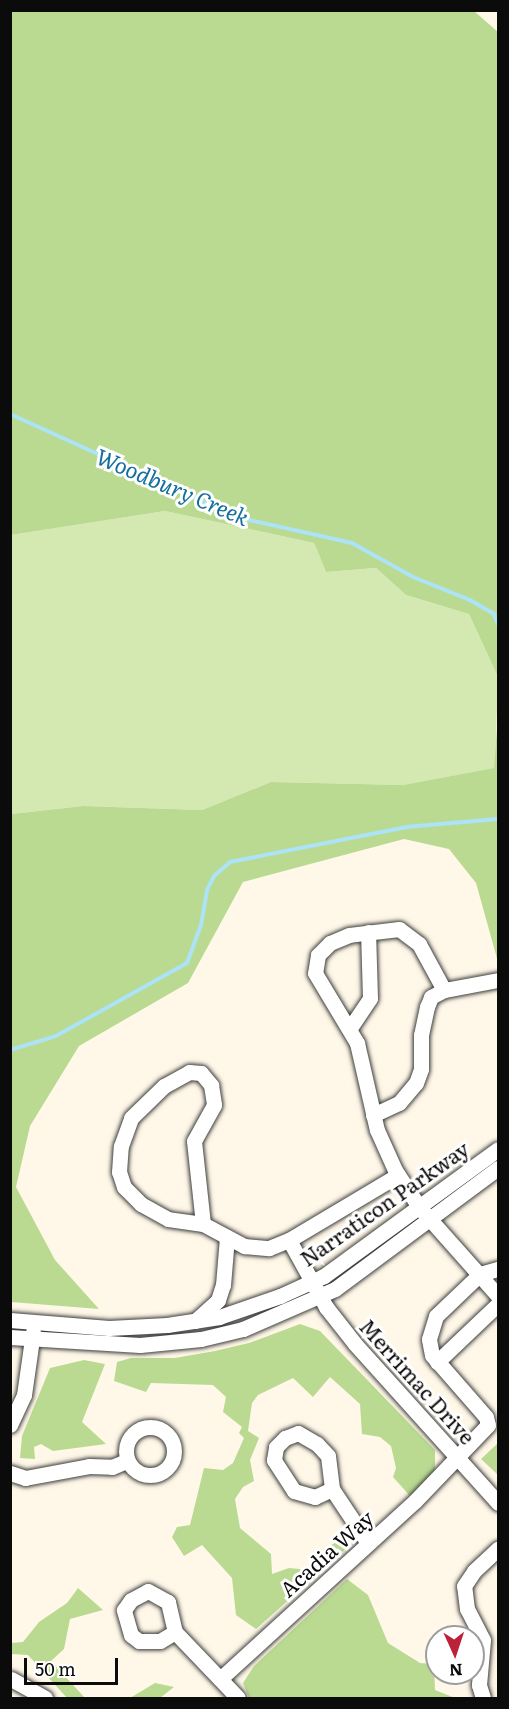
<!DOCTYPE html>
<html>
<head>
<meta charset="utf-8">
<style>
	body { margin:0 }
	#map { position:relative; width:509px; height:1709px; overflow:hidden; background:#fff8e8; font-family:Literata,serif }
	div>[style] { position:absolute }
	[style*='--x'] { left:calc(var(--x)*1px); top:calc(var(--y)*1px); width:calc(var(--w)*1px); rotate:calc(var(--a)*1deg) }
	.green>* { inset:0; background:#d4e9b2 }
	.forest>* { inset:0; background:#bada91 }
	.stream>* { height:4px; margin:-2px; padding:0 2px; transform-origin:2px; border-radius:2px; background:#ace3f7 }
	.roads { filter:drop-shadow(0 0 2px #3e3e3e) drop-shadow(0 0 2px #3e3e3e) }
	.minor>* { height:15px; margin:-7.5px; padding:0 7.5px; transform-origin:7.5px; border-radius:7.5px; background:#fff }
	.minor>.ring { margin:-7.5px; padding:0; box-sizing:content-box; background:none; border:15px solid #fff; border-radius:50% }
	span { translate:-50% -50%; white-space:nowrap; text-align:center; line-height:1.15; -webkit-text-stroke:6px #fff; paint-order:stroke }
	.street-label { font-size:21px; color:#0b0b0b }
	.water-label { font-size:22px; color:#136f9d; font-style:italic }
	.frame { position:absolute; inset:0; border:12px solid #0b0b0b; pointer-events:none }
	.north { position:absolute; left:425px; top:1625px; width:60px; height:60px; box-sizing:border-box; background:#fff; border:2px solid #9d9d9d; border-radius:50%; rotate:177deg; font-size:16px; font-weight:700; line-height:24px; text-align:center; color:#0b0b0b }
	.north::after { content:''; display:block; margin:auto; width:21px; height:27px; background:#bc2139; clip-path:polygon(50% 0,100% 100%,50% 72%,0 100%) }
	.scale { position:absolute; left:24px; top:1658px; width:94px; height:27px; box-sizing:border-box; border:3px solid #0b0b0b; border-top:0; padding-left:8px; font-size:18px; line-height:21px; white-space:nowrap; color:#0b0b0b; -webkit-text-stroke:4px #fff; paint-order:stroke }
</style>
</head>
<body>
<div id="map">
	<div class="green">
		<i style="clip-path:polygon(165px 511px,314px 543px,326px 572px,376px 568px,406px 595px,469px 614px,498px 677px,495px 768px,403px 785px,271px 782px,202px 810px,83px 806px,11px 814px,11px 535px)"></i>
	</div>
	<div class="forest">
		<i style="clip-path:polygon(474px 11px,498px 32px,498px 677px,469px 614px,406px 595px,376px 568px,326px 572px,314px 543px,165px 511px,11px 535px,11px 11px)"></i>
		<i style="clip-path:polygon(498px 714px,498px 962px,476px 883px,449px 849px,404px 839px,243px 882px,188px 983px,79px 1046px,30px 1126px,16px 1187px,55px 1260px,99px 1309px,11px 1302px,11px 814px,83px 806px,202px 810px,271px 782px,403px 785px,494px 768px)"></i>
		<i style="clip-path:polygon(300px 1324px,320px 1331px,435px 1450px,435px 1471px,410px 1496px,393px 1477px,396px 1468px,391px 1446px,380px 1437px,362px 1434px,360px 1404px,330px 1377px,313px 1397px,293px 1378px,258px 1395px,252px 1403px,248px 1431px,259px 1438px,250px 1460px,254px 1481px,243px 1487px,235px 1499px,240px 1528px,271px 1554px,272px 1574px,289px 1568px,309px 1570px,338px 1538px,350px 1545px,256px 1629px,236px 1615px,232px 1578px,202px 1545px,184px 1556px,172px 1537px,177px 1527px,190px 1525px,204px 1468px,223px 1470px,233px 1463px,244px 1438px,239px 1433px,242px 1427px,223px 1412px,226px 1397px,213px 1385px,151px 1383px,146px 1392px,114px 1381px,117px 1362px,131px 1358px,175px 1358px,215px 1351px,249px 1343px)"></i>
		<i style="clip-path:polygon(84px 1360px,105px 1364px,82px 1422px,106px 1444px,53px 1451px,41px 1444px,34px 1447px,35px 1459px,20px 1458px,22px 1436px,50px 1368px)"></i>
		<i style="clip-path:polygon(498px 1443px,498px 1475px,481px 1459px)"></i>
		<i style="clip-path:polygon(347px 1579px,368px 1595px,388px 1643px,420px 1663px,434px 1664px,435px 1690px,455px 1698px,249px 1698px,243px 1683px,254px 1666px)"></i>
		<i style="clip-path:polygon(78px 1588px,103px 1610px,70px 1619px,64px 1649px,51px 1661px,85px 1698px,67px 1698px,28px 1655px,11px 1654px,11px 1643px,23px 1642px,39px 1622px,67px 1603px)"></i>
		<i style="clip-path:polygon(155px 1683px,174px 1687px,160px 1698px,130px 1698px)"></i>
	</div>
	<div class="stream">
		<i style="--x:10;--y:414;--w:248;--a:24.5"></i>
		<i style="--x:236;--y:517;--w:119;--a:12.6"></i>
		<i style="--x:352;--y:543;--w:70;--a:29.1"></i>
		<i style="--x:413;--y:577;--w:61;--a:22"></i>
		<i style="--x:470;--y:600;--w:28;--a:30"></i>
		<i style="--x:494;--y:614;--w:11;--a:68"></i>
		<i style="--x:10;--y:1050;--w:48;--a:-16.9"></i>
		<i style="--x:56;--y:1036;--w:150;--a:-29.1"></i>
		<i style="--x:187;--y:963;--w:40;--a:-69.8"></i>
		<i style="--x:201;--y:925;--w:36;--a:-80"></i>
		<i style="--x:207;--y:890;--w:16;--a:-63"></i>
		<i style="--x:214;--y:876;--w:21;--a:-41"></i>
		<i style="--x:230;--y:862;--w:179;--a:-11.2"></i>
		<i style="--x:406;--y:827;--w:92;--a:-5"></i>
	</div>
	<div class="roads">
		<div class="minor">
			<i style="--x:498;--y:980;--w:55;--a:169.5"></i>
			<i style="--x:444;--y:990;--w:52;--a:-118.5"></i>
			<i style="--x:419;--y:944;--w:25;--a:-143"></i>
			<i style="--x:399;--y:929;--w:50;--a:173.2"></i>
			<i style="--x:349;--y:935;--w:21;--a:157"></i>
			<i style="--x:330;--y:943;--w:17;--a:135"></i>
			<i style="--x:318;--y:955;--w:18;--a:99"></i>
			<i style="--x:315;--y:973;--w:82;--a:59"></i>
			<i style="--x:357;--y:1043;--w:89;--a:77.1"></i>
			<i style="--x:377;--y:1130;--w:44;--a:65.8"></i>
			<i style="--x:395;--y:1170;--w:44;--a:57"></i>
			<i style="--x:419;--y:1207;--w:119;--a:48.4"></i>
			<i style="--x:350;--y:1028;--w:36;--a:-56"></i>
			<i style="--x:370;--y:998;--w:66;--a:-91.7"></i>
			<i style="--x:373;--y:1115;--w:29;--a:-25"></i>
			<i style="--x:399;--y:1103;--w:26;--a:-50"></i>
			<i style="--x:416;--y:1083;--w:15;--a:-70"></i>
			<i style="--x:421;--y:1069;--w:34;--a:-90"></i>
			<i style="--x:421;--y:1035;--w:29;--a:-78"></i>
			<i style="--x:427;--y:1007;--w:11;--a:-68"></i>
			<i style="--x:431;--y:997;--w:15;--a:-28"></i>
			<i style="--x:203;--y:1224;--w:35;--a:-172"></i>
			<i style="--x:168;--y:1219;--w:31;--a:-151"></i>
			<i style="--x:141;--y:1204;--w:24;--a:-135"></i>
			<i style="--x:124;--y:1187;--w:16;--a:-108"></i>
			<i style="--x:119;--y:1172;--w:26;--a:-86"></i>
			<i style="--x:121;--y:1146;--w:30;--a:-70"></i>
			<i style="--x:131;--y:1118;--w:46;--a:-44.1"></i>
			<i style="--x:164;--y:1086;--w:29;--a:-29"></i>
			<i style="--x:189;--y:1072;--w:12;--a:5"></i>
			<i style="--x:201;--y:1073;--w:16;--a:50"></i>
			<i style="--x:211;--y:1085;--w:20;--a:81"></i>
			<i style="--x:214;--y:1105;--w:41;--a:119.1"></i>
			<i style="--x:194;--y:1141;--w:83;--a:83.8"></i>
			<i style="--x:203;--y:1224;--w:47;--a:28.2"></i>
			<i style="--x:244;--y:1246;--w:25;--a:5"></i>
			<i style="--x:269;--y:1248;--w:22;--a:-22"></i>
			<i style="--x:289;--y:1240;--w:127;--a:-30.8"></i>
			<i style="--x:289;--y:1240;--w:77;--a:61.1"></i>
			<i style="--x:326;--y:1307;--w:47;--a:51.9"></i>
			<i style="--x:355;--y:1344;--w:214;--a:48"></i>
			<i style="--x:10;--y:1320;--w:99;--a:4.6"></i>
			<i style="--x:109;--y:1328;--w:58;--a:-3"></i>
			<i style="--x:167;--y:1325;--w:53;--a:-8.7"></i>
			<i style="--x:219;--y:1317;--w:65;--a:-19"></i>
			<i style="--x:280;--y:1296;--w:48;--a:-24.4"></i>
			<i style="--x:324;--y:1276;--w:215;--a:-36.1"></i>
			<i style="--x:195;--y:1321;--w:31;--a:-42"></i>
			<i style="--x:218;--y:1300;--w:16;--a:-72"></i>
			<i style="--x:223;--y:1285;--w:48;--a:-85.2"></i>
			<i style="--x:10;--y:1337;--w:130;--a:3.5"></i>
			<i style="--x:140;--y:1345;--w:61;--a:-5.6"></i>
			<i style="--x:201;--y:1339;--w:43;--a:-13.4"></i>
			<i style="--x:243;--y:1329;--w:100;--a:-23.5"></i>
			<i style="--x:335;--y:1289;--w:203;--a:-36.6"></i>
			<i style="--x:437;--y:1362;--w:84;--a:-43.6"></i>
			<i style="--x:10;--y:1425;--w:33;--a:-65"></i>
			<i style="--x:24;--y:1395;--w:64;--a:-81.9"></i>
			<i class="ring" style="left:126px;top:1427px;width:33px;height:33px"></i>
			<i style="--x:10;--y:1473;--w:16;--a:18"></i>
			<i style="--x:25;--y:1478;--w:65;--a:-10.6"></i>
			<i style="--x:89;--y:1466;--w:23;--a:2"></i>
			<i style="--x:112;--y:1467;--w:15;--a:-23"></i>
			<i style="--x:332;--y:1489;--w:19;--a:155"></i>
			<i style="--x:315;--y:1497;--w:22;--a:-164"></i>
			<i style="--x:294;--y:1491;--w:37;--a:-123"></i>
			<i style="--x:274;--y:1460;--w:13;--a:-81"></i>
			<i style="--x:276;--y:1447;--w:13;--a:-45"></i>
			<i style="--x:285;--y:1438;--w:14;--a:-21"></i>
			<i style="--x:298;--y:1433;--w:22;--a:30"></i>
			<i style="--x:317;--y:1444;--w:16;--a:47"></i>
			<i style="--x:328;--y:1456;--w:33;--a:83"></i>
			<i style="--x:332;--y:1489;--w:65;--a:56.3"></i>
			<i style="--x:148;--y:1591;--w:23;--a:29"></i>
			<i style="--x:168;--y:1602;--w:31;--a:77"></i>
			<i style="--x:175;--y:1632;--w:17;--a:149"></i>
			<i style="--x:160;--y:1641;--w:21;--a:180"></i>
			<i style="--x:139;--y:1641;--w:10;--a:-143"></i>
			<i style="--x:131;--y:1635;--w:26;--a:-106"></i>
			<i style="--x:124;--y:1610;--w:12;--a:-55"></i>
			<i style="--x:131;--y:1600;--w:19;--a:-28"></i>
			<i style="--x:175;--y:1632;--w:91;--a:46.3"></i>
			<i style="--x:11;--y:1679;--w:39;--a:29"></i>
			<i style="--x:220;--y:1679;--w:264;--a:-42.4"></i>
			<i style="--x:415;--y:1501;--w:105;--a:-46.2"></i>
			<i style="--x:488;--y:1425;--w:8;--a:-104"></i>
			<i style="--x:486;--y:1417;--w:82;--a:-131.1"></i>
			<i style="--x:432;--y:1355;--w:16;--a:-101"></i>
			<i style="--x:429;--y:1339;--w:24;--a:-73"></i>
			<i style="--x:436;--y:1316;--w:61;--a:-43.7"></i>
			<i style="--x:480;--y:1274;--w:19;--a:-16"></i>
			<i style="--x:483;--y:1698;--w:14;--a:-107"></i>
			<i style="--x:479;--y:1685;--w:45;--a:-84.9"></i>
			<i style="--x:483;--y:1640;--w:35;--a:-117"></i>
			<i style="--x:467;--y:1609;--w:23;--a:-97"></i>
			<i style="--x:464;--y:1586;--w:18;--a:-56"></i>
			<i style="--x:474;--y:1571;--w:33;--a:-43"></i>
		</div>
	</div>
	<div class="street-label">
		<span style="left:384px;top:1203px;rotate:-35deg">Narraticon Parkway</span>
		<span style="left:418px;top:1381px;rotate:48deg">Merrimac Drive</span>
		<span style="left:326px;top:1553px;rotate:-42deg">Acadia Way</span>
	</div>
	<div class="water-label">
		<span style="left:173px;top:486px;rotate:23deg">Woodbury Creek</span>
	</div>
	<div class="frame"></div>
	<div class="north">N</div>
	<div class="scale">50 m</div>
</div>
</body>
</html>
